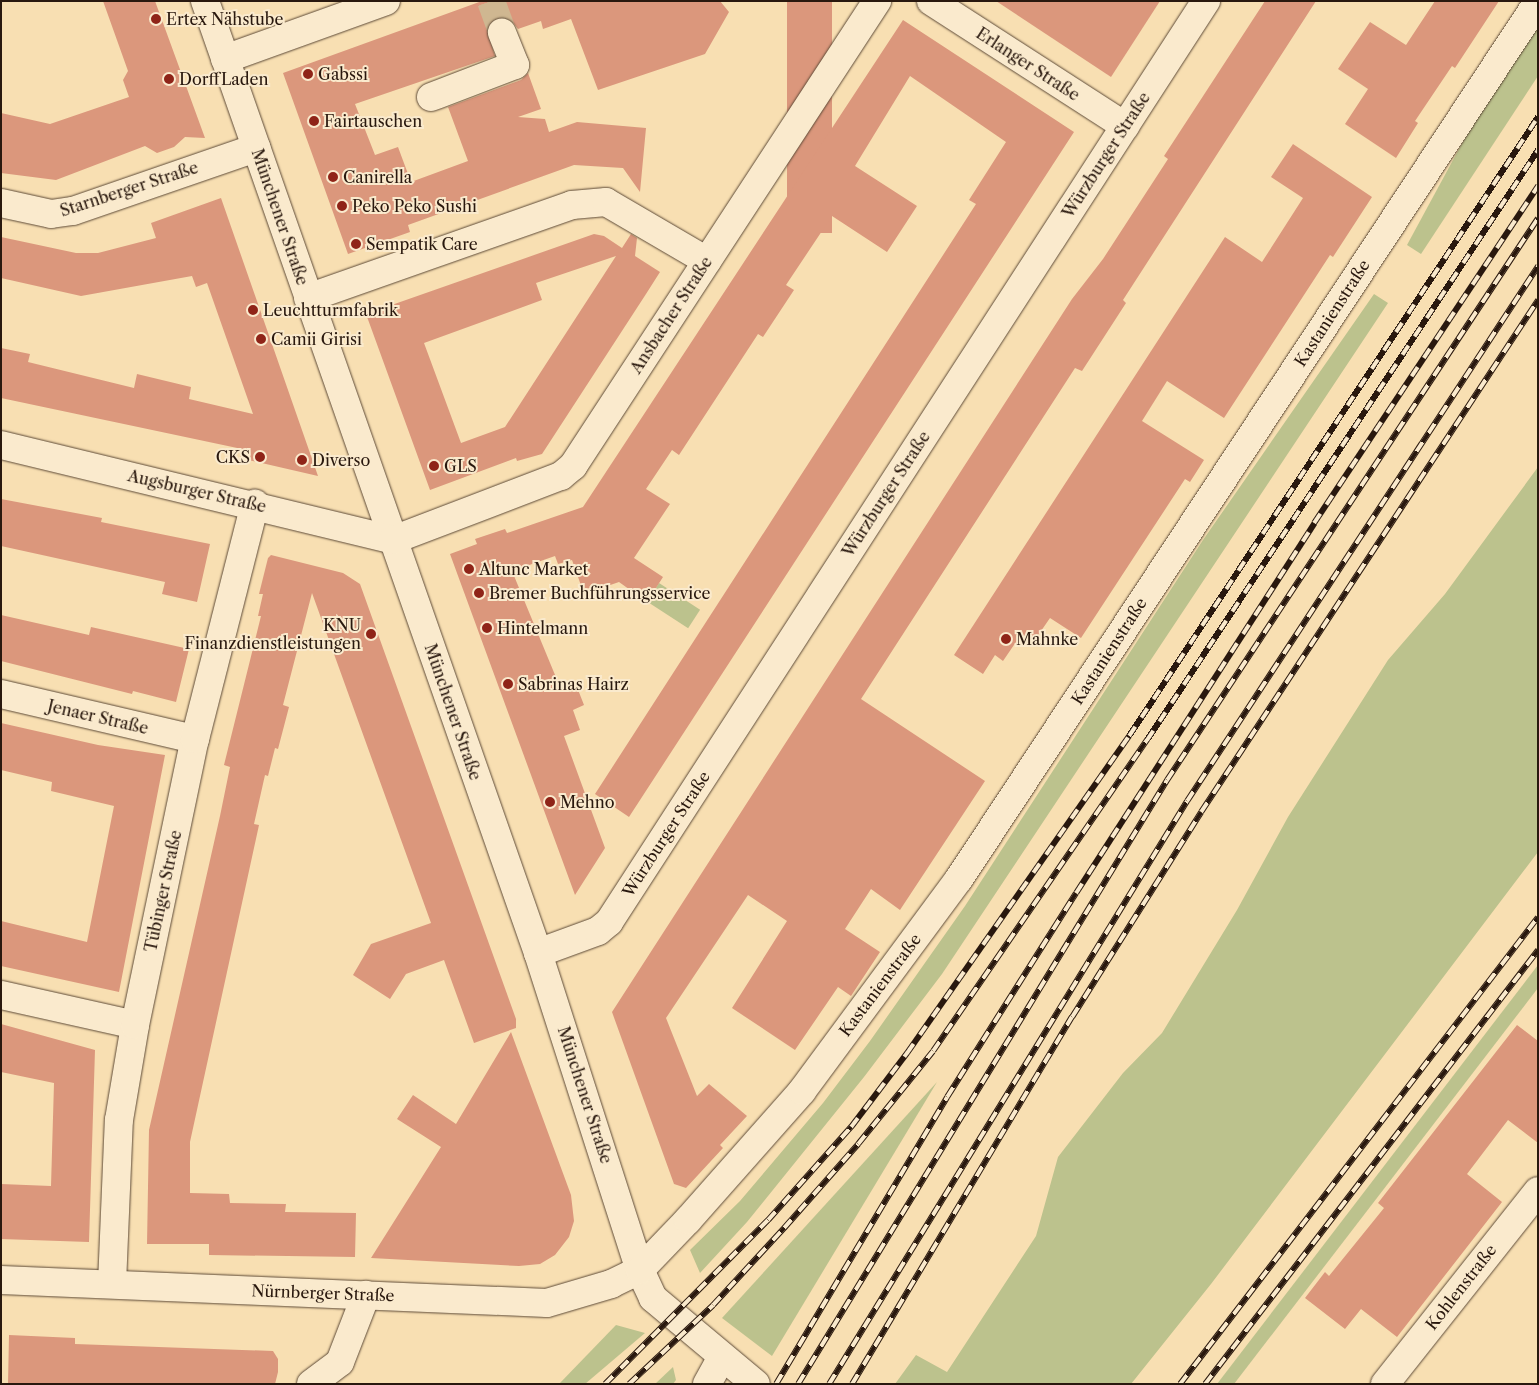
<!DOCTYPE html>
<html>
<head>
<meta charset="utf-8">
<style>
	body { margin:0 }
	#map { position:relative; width:1539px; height:1385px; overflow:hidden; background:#f8dfb2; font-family:"Libre Caslon Text",serif }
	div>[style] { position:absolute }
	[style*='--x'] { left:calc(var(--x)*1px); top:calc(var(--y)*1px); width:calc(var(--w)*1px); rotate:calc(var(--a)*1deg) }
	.green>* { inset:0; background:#bcc28d; transform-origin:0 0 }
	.building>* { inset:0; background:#db977c; transform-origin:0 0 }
	.minor-tunnel>* { height:28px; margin-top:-14px; transform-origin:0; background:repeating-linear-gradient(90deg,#cfb791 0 28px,transparent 0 42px) }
	.roads { filter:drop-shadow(0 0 1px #5d4a37) drop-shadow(0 0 1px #5d4a37) }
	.minor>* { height:28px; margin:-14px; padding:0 14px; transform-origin:14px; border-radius:14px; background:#faeacd }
	.rail>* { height:5.5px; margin-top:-2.75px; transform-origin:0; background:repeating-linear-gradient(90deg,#faeacd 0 11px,#29180e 0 22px); box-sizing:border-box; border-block:1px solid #29180e }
	.dots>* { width:14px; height:14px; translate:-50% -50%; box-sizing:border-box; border:2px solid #faeacd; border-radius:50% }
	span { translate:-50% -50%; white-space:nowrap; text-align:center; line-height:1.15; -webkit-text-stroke:4px #faeacd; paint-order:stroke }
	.poi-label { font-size:16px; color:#29180e }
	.left { translate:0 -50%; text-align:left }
	.right { translate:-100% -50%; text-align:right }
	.street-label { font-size:16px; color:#29180e }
	.frame { position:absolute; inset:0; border:2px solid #29180e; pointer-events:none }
</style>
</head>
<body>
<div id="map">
	<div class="green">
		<i style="clip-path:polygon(1538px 25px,1538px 76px,1421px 254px,1407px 245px,1466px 136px)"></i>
		<i style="clip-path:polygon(1374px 294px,1388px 303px,942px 974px,864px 1077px,747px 1222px,700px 1273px,690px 1250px,740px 1201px,823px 1103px,870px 1041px,965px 906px,1203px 540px)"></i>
		<i style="clip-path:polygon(1538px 467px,1538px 852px,1211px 1284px,1131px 1384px,895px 1384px,916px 1355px,947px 1372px,1036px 1236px,1058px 1157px,1123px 1073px,1162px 1033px,1237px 910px,1288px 817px,1388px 660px,1445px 594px)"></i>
		<i style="left:659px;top:583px;width:49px;height:22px;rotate:33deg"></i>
		<i style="clip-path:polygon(1538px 965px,1538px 988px,1380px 1194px,1234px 1384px,1217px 1384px)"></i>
		<i style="clip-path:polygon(937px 1082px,772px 1356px,722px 1318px)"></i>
		<i style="clip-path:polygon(616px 1325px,645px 1333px,585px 1384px,559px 1384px)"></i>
		<i style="clip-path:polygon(673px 1367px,676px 1380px,673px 1384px,655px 1384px)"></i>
	</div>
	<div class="building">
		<i style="clip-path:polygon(103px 1px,155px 1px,205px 138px,185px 137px,174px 147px,157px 153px,145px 146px,56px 180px,1px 173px,1px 113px,50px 124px,129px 97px,123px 80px,128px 71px)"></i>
		<i style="clip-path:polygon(482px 1px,720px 1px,729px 12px,705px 54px,598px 90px,571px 19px,543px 29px,541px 21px,518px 29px,511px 20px,497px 17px,487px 30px,495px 56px,355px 104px,375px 155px,398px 147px,411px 182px,468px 161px,448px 107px,521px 80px,528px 73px,541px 109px,518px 117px,545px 119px,549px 132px,577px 122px,646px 128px,640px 192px,623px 168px,574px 165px,408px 225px,410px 232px,348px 254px,283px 73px)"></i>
		<i style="left:787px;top:1px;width:45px;height:232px"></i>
		<i style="clip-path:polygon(996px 1px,1160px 1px,1111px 77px)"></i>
		<i style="clip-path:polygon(1265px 1px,1316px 1px,1123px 300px,1126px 303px,1082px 371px,1075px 368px,861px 699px,985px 781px,900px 910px,871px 889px,845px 929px,880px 952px,851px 996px,838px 987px,795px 1050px,732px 1008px,787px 921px,748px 895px,666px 1018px,697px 1096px,709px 1084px,747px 1116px,720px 1145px,723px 1148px,686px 1188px,674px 1184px,612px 1012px,1072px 299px,1103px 259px,1168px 159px,1164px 156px)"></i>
		<i style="clip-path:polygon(1435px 1px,1499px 1px,1455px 68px,1452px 66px,1415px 121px,1418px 123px,1396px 158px,1345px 124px,1368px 89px,1338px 69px,1370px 22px,1406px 45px)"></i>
		<i style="clip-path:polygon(903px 20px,1074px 132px,629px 817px,595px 794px,976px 204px,969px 200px,1006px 142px,910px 76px,855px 166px,917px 206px,887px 252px,832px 216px,786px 285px,794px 290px,763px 337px,758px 334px,679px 455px,672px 450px,646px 489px,670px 504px,634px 558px,663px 577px,647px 602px,619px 582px,584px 594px,572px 560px,558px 564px,555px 556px,512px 571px,560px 687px,575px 682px,584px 705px,573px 710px,580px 730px,564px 736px,605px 848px,575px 895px,450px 554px,477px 544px,475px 539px,505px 529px,507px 533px,583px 507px)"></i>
		<i style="clip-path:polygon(1293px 144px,1372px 197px,1333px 257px,1330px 255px,1224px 418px,1167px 381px,1142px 421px,1204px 460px,1190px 482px,1185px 479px,1081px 638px,1050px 618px,1030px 647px,1018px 639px,1003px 661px,995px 655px,983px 674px,954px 655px,1225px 237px,1262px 262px,1303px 198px,1271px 177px)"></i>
		<i style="clip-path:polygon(221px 198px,318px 476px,240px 458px,242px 449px,1px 398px,1px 348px,30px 354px,28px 362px,134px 388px,137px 374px,191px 387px,189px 399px,253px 414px,207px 283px,196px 287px,192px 276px,81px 296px,1px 278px,1px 237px,76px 253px,98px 253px,156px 238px,151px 223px)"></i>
		<i style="clip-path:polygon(evenodd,594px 234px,604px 236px,622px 248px,631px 234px,637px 238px,635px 256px,660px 272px,646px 294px,542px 454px,517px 461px,516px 458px,430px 490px,366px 314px,594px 234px,616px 256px,505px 427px,461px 443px,424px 343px,542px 300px,536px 283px,616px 256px)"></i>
		<i style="clip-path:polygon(1px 499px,102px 518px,101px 522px,210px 544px,197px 602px,162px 594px,165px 582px,1px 546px)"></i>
		<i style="clip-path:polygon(271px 555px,343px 573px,360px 584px,516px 1019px,516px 1028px,474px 1043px,444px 960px,406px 974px,390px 999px,353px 975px,371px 944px,431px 923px,312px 593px,283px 705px,289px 707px,278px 749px,275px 748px,268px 776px,265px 775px,254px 824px,259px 825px,190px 1142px,190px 1193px,229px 1194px,230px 1203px,286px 1204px,285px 1212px,356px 1213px,355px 1257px,209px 1255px,209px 1244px,147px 1244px,149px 1130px,220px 816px,230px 767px,224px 765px,261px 616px,258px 616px,263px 594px,259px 594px,268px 558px)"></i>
		<i style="clip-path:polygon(1px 615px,89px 635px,91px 627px,189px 649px,176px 702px,133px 691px,132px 694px,1px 661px)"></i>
		<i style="clip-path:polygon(1px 723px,98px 745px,165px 755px,119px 992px,1px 966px,1px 921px,87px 942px,114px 806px,51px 791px,52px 782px,1px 770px)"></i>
		<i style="clip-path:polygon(1px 1024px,95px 1050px,89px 1242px,1px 1239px,1px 1184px,51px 1186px,54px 1083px,1px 1072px)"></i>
		<i style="clip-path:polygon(1517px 1025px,1538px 1041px,1538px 1143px,1508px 1120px,1467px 1174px,1502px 1202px,1397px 1337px,1361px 1309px,1345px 1329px,1305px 1298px,1325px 1272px,1329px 1276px,1384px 1208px,1378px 1203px)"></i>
		<i style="clip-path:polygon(511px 1032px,571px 1195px,574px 1221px,569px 1237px,555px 1255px,540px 1264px,519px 1266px,371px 1258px,441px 1147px,397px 1119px,413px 1095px,456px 1124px)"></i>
		<i style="clip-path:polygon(9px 1335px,75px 1338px,75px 1344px,273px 1351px,278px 1359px,278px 1372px,275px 1384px,8px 1384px)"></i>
	</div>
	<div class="minor-tunnel">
		<i style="--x:491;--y:1;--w:33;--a:70"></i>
	</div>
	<div class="roads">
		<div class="minor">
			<i style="--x:205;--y:1;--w:1009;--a:70.72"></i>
			<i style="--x:538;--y:953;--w:333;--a:72.2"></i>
			<i style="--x:640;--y:1270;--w:31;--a:65"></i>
			<i style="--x:653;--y:1298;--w:134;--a:39.9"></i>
			<i style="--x:931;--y:1;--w:231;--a:32.8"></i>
			<i style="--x:225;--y:59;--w:171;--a:-19.8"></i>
			<i style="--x:431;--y:97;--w:90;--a:-20.9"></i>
			<i style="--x:515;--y:65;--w:35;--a:-112"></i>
			<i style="--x:1;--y:203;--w:51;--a:12.4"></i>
			<i style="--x:51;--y:214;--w:22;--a:-8"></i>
			<i style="--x:73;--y:211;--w:194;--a:-19"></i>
			<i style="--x:308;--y:298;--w:280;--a:-19.4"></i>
			<i style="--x:572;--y:205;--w:34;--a:-5"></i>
			<i style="--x:606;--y:202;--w:117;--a:30.3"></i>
			<i style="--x:1;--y:445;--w:403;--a:13.6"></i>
			<i style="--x:393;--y:540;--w:180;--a:-20.9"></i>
			<i style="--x:561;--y:476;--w:16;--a:-40"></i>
			<i style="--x:573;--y:466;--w:556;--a:-56.82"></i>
			<i style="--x:1;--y:694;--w:199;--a:13.1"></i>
			<i style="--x:538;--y:953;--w:64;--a:-20.1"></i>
			<i style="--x:598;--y:931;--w:14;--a:-39"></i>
			<i style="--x:609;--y:922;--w:1098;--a:-57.05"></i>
			<i style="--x:1;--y:995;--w:137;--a:12.6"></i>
			<i style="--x:1;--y:1280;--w:546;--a:2.41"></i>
			<i style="--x:547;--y:1303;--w:67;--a:-16.5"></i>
			<i style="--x:611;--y:1284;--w:32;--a:-26"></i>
			<i style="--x:640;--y:1270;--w:69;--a:-46.2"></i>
			<i style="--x:688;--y:1220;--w:172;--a:-48.5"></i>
			<i style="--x:802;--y:1091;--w:264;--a:-53.5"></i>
			<i style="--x:959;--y:879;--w:1051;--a:-56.57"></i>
			<i style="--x:112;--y:1284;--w:164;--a:-87.6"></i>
			<i style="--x:119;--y:1120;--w:96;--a:-80.4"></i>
			<i style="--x:135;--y:1025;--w:292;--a:-78.2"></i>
			<i style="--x:195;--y:739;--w:243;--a:-75.7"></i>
			<i style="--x:311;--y:1384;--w:36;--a:-37"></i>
			<i style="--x:340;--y:1362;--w:72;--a:-68.8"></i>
			<i style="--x:707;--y:1384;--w:31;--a:-61"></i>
			<i style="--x:1385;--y:1384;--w:246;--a:-51.6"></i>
		</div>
	</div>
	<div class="rail">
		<i style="--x:605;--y:1384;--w:231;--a:-45.2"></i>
		<i style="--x:768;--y:1220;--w:125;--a:-48.3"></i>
		<i style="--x:851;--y:1127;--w:93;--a:-52.9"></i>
		<i style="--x:907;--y:1053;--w:387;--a:-55"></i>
		<i style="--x:1129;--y:736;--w:742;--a:-56.55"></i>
		<i style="--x:629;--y:1384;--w:115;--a:-43.2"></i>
		<i style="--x:713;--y:1305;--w:105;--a:-47.3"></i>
		<i style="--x:784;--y:1228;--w:112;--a:-48.6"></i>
		<i style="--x:858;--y:1144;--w:119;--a:-51.1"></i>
		<i style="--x:933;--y:1051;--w:378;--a:-55.5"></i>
		<i style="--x:1147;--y:740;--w:708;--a:-56.47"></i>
		<i style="--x:776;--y:1384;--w:334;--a:-59.2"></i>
		<i style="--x:947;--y:1097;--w:241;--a:-57.7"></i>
		<i style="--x:1076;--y:893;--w:440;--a:-57.2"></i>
		<i style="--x:1314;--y:523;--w:405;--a:-56.4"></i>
		<i style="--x:798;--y:1384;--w:708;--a:-58.58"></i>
		<i style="--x:1167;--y:780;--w:673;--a:-56.57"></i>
		<i style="--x:829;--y:1384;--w:684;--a:-58.45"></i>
		<i style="--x:1187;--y:801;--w:640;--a:-56.73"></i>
		<i style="--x:852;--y:1384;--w:428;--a:-59.1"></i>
		<i style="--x:1072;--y:1017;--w:242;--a:-57.8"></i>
		<i style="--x:1201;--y:812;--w:613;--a:-56.65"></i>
		<i style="--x:1180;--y:1384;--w:588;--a:-52.53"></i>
		<i style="--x:1205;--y:1384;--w:547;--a:-52.5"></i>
	</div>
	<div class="dots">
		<i style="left:156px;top:19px;background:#8f2418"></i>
		<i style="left:308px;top:74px;background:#8f2418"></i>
		<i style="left:169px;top:79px;background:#8f2418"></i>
		<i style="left:314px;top:121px;background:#8f2418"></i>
		<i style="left:333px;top:177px;background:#8f2418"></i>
		<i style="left:342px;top:206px;background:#8f2418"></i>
		<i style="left:356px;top:244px;background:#8f2418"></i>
		<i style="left:253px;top:310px;background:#8f2418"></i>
		<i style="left:261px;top:339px;background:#8f2418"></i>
		<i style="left:260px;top:457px;background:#8f2418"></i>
		<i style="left:302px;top:460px;background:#8f2418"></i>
		<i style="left:434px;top:466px;background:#8f2418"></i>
		<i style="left:469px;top:569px;background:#8f2418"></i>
		<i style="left:479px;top:593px;background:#8f2418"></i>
		<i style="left:487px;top:628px;background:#8f2418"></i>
		<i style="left:371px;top:634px;background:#8f2418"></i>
		<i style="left:1006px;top:639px;background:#8f2418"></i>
		<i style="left:508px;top:684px;background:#8f2418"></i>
		<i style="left:550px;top:802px;background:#8f2418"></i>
	</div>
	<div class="poi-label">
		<span class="left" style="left:166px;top:19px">Ertex Nähstube</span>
		<span class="left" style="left:318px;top:74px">Gabssi</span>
		<span class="left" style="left:179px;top:79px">DorffLaden</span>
		<span class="left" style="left:324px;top:121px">Fairtauschen</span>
		<span class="left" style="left:343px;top:177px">Canirella</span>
		<span class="left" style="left:352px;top:206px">Peko Peko Sushi</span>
		<span class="left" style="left:366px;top:244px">Sempatik Care</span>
		<span class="left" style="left:263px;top:310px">Leuchtturmfabrik</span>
		<span class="left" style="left:271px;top:339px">Camii Girisi</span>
		<span class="right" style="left:250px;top:457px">CKS</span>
		<span class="left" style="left:312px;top:460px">Diverso</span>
		<span class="left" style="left:444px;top:466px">GLS</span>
		<span class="left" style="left:479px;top:569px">Altunc Market</span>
		<span class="left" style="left:489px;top:593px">Bremer Buchführungsservice</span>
		<span class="right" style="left:361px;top:634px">KNU<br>Finanzdienstleistungen</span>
		<span class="left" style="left:497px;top:628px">Hintelmann</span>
		<span class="left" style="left:1016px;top:639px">Mahnke</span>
		<span class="left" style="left:518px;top:684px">Sabrinas Hairz</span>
		<span class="left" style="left:560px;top:802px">Mehno</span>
	</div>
	<div class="street-label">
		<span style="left:1028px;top:64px;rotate:33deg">Erlanger Straße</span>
		<span style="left:1106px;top:155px;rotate:-57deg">Würzburger Straße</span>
		<span style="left:129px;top:189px;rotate:-18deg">Starnberger Straße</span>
		<span style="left:280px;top:217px;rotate:71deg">Münchener Straße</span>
		<span style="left:1332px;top:313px;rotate:-57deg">Kastanienstraße</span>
		<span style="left:671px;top:315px;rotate:-57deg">Ansbacher Straße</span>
		<span style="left:197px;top:491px;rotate:13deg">Augsburger Straße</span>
		<span style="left:886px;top:494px;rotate:-57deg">Würzburger Straße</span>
		<span style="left:1109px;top:651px;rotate:-57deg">Kastanienstraße</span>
		<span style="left:453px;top:712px;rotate:71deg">Münchener Straße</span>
		<span style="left:98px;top:717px;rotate:13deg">Jenaer Straße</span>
		<span style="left:666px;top:834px;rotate:-57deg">Würzburger Straße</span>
		<span style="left:163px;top:891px;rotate:-78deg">Tübinger Straße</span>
		<span style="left:880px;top:985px;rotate:-53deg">Kastanienstraße</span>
		<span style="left:585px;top:1095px;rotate:72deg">Münchener Straße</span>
		<span style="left:1461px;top:1287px;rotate:-52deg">Kohlenstraße</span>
		<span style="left:323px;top:1293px;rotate:2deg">Nürnberger Straße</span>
	</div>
	<div class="frame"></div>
</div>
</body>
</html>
